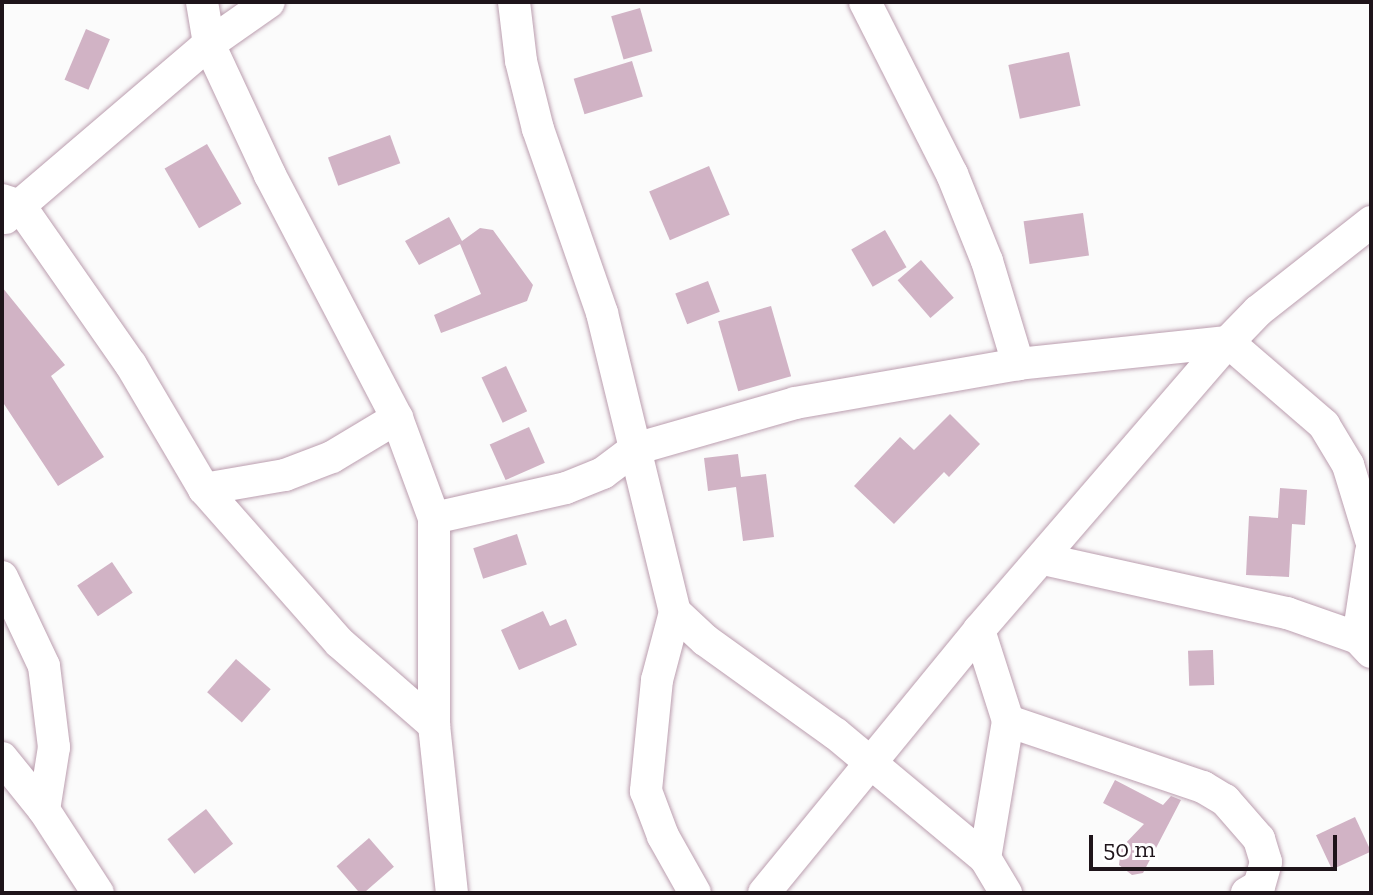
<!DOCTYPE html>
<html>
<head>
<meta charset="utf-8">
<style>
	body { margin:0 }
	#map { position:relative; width:1373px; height:895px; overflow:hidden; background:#fbfbfb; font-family:"Zilla Slab",serif }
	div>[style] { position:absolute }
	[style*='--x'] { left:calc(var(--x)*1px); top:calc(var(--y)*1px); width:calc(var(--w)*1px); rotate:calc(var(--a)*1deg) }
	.building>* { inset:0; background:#d1b3c5; transform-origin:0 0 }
	.roads { filter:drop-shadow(0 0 2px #bb9eaf) drop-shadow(0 0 2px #bb9eaf) }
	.street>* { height:32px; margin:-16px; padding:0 16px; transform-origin:16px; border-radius:16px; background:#fff }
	span { translate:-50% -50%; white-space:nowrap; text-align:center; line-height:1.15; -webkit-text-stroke:6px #fff; paint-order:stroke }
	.frame { position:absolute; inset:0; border:4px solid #1e141a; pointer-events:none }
	.scale { position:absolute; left:1089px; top:835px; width:248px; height:36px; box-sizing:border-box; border:4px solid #1e141a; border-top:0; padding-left:10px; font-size:24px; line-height:28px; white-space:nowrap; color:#1e141a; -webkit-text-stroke:6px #fff; paint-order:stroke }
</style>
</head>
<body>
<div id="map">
	<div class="building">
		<i style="left:640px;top:8px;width:45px;height:30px;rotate:74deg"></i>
		<i style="left:86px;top:29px;width:26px;height:55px;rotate:23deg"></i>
		<i style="left:1069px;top:52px;width:55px;height:62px;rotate:78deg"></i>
		<i style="left:632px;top:61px;width:37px;height:61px;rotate:73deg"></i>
		<i style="left:390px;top:135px;width:30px;height:66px;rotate:70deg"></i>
		<i style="left:207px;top:144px;width:69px;height:49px;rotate:60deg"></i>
		<i style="left:709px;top:166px;width:53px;height:65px;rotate:67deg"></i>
		<i style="left:1083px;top:213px;width:43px;height:60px;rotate:82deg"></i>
		<i style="clip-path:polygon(449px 217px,462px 241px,480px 228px,493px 230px,533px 285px,527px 301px,441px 333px,434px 315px,481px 294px,460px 244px,419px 265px,405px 241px)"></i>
		<i style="left:885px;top:230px;width:43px;height:39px;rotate:60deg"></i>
		<i style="left:921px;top:260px;width:50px;height:31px;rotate:49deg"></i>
		<i style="left:708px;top:281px;width:33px;height:35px;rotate:69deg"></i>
		<i style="clip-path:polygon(2px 287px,65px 365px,51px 376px,104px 457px,58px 486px,2px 401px)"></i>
		<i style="left:771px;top:306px;width:73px;height:55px;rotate:74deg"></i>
		<i style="left:506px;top:366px;width:50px;height:27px;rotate:65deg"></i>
		<i style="clip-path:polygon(950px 414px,980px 444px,949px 477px,944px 472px,894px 524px,854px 486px,900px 437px,914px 450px)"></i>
		<i style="left:529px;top:427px;width:39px;height:43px;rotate:66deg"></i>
		<i style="clip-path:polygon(738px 454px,741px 477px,766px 474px,774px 537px,743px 541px,736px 487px,708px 491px,704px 458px)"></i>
		<i style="clip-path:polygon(1280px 488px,1307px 490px,1305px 525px,1292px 524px,1289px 577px,1246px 575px,1249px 516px,1278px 518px)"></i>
		<i style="left:517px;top:534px;width:32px;height:46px;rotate:72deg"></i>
		<i style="left:112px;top:562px;width:37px;height:42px;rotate:56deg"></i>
		<i style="clip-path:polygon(543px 611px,550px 626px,566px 619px,577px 645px,519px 670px,501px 630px)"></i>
		<i style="left:1213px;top:650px;width:35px;height:25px;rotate:88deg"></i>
		<i style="left:236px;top:659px;width:46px;height:44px;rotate:41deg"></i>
		<i style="clip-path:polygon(1115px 780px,1163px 805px,1171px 796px,1181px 800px,1143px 873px,1132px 875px,1119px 865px,1121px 848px,1144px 824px,1103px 803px)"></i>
		<i style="left:206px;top:809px;width:44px;height:49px;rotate:52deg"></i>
		<i style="left:1355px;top:817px;width:38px;height:43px;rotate:65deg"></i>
		<i style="left:369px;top:838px;width:38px;height:43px;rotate:49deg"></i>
	</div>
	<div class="roads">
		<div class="street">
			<i style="--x:202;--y:2;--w:43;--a:80.5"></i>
			<i style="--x:209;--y:44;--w:145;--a:65"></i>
			<i style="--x:270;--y:175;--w:274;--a:62.4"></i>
			<i style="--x:397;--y:418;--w:107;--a:69.7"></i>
			<i style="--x:434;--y:518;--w:207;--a:90"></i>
			<i style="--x:434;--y:725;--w:169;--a:83.9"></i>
			<i style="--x:514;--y:2;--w:59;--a:83.2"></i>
			<i style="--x:521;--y:61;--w:70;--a:76"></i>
			<i style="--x:538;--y:129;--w:195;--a:70.8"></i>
			<i style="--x:602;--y:313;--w:308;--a:76.3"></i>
			<i style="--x:675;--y:612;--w:70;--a:104.8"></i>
			<i style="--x:657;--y:680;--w:112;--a:95.7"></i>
			<i style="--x:646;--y:791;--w:48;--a:69.3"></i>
			<i style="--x:663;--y:836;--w:65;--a:60.7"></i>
			<i style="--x:865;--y:2;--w:193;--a:63.2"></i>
			<i style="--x:952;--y:174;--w:94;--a:68.1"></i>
			<i style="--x:987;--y:261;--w:108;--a:73.2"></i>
			<i style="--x:2;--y:200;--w:19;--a:18"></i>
			<i style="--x:20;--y:206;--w:194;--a:55.1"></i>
			<i style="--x:131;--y:365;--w:144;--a:59.5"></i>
			<i style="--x:204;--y:489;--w:205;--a:48.6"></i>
			<i style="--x:340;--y:643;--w:125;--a:41.1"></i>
			<i style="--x:5;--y:218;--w:268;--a:-40.5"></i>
			<i style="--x:209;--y:44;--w:73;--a:-35"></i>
			<i style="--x:204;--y:489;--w:82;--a:-9.8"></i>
			<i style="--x:285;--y:475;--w:50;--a:-21"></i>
			<i style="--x:332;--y:457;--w:76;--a:-31"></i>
			<i style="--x:434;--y:518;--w:135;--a:-12.8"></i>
			<i style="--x:566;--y:488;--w:40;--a:-22"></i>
			<i style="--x:603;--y:473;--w:40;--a:-37"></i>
			<i style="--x:635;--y:449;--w:166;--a:-16"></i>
			<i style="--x:795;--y:403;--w:226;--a:-9.9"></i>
			<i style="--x:1018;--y:364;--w:211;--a:-6"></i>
			<i style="--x:1228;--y:342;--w:127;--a:40.8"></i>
			<i style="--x:1324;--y:425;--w:47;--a:59"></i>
			<i style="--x:1348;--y:465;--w:78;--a:73"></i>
			<i style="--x:1043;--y:559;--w:250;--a:12.5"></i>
			<i style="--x:1287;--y:613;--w:75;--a:19.4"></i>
			<i style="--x:1358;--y:638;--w:19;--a:47"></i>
			<i style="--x:2;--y:577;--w:98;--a:64.7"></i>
			<i style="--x:44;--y:666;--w:82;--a:83"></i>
			<i style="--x:54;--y:747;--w:64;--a:99"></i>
			<i style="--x:675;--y:612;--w:41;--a:43"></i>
			<i style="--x:705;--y:640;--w:161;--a:35.7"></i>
			<i style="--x:836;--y:734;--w:194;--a:39.8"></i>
			<i style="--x:979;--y:630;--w:96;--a:72.3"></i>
			<i style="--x:1008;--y:721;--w:139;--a:99.5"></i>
			<i style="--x:985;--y:858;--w:41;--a:59"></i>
			<i style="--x:1358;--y:638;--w:87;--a:-81.4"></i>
			<i style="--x:1008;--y:721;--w:206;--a:18.7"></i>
			<i style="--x:1203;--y:787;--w:26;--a:31"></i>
			<i style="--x:1225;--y:800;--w:52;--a:48.9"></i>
			<i style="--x:1259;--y:839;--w:24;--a:73"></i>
			<i style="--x:1266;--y:862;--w:25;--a:106"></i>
			<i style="--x:1259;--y:886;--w:14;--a:150"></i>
			<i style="--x:2;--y:758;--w:67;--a:51.1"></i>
			<i style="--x:44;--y:810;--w:99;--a:57"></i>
			<i style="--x:764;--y:893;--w:340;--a:-50.7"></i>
			<i style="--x:979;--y:630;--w:381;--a:-49.2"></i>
			<i style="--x:1228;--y:342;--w:43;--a:-45.9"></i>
			<i style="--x:1258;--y:311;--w:144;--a:-38.2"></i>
		</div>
	</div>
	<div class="frame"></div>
	<div class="scale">50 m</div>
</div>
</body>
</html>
